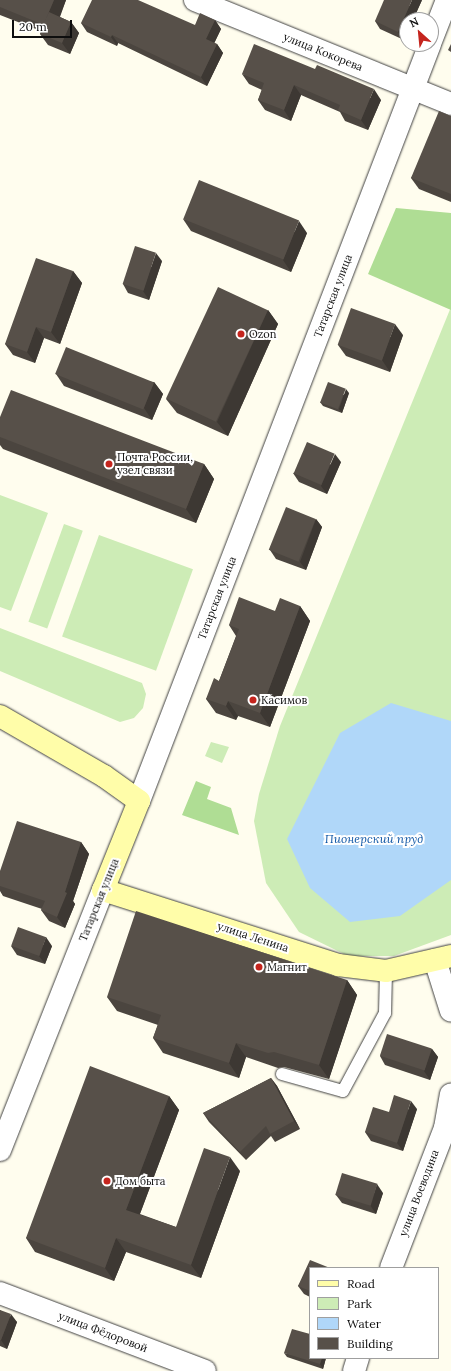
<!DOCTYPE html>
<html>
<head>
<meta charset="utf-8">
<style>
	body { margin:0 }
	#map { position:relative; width:451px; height:1371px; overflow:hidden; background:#fffdee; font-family:Lora,serif }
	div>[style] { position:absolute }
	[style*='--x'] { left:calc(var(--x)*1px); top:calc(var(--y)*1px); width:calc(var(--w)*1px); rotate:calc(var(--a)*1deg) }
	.green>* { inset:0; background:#cdecb6; transform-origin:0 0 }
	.forest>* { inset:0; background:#afdd94 }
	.water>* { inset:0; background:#b0d7f9 }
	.roads { filter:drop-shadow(0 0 1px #414141) drop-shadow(0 0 1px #414141) }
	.lane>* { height:12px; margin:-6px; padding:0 6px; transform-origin:6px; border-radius:6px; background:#fff }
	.street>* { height:22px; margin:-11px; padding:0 11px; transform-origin:11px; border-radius:11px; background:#fff }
	.secondary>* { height:22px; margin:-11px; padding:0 11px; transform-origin:11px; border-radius:11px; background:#fffda9 }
	.wall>* { inset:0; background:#4b453f }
	.shaded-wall>* { inset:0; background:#3d3833 }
	.building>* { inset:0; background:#575049; transform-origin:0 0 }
	.dots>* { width:11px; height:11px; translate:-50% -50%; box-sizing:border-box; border:2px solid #fff; border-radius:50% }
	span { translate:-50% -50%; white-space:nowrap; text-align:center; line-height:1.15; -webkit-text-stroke:4px #fff; paint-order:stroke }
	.street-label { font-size:11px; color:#0e0e0e }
	.poi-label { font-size:11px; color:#0e0e0e }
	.left { translate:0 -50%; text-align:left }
	.water-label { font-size:12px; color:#1057a6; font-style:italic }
	.legend { position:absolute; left:309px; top:1267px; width:130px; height:92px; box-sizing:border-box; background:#fff; border:1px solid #9f9f9f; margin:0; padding:5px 7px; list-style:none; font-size:12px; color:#0e0e0e }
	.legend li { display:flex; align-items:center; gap:8px; height:20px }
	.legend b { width:20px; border:1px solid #9f9f9f }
	.north { position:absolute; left:399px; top:12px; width:40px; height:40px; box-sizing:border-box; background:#fff; border:1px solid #9f9f9f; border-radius:50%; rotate:333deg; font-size:11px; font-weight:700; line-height:16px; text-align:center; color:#0e0e0e }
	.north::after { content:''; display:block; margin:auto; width:14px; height:18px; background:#c5251e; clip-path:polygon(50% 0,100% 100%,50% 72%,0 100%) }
	.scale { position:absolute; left:12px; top:20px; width:60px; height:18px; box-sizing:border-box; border:2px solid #0e0e0e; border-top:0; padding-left:5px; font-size:12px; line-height:14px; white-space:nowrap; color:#0e0e0e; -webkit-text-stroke:3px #fff; paint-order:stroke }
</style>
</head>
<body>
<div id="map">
	<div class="green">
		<i style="clip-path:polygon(451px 307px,451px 935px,394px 956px,348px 956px,299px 932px,266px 883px,254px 821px,259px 794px,280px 726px)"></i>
		<i style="clip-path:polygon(0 495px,48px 513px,11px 611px,0 607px)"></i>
		<i style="left:64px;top:524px;width:20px;height:104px;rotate:20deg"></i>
		<i style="left:99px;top:535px;width:100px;height:108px;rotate:20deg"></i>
		<i style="clip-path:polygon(0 628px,142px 683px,146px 694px,143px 708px,134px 718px,120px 722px,0 671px)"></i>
		<i style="clip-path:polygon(211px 742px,229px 747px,222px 763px,205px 756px)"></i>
	</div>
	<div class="forest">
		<i style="clip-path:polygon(396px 208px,451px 213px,451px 310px,368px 274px)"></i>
		<i style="clip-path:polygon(196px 781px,211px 787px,207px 799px,231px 808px,239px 835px,182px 815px)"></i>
	</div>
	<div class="water">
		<i style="clip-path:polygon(391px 703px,451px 721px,451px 880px,400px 916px,350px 922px,310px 888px,287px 839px,340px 733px)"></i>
	</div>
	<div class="roads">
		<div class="lane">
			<i style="--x:282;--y:1074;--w:63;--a:15.6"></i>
			<i style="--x:343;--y:1091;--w:89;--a:-61.7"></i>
			<i style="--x:385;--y:1013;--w:42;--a:-88.6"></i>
		</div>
		<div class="street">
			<i style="--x:195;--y:0;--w:276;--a:22.1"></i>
			<i style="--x:431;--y:41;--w:44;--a:-68.7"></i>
			<i style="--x:139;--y:801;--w:811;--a:-68.97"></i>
			<i style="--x:435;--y:960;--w:53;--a:72.6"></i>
			<i style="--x:0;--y:1150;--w:280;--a:-68.4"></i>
			<i style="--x:391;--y:1268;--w:150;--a:-68.9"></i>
			<i style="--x:445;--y:1128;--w:34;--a:-80"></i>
			<i style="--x:0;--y:1293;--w:219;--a:20.8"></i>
			<i style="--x:354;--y:1371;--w:14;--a:-73"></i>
		</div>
		<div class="secondary">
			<i style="--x:0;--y:716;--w:120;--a:30"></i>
			<i style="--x:104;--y:776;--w:43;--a:35.5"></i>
			<i style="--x:139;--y:801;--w:96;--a:112"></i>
			<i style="--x:103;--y:890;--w:247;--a:17.7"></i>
			<i style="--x:338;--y:965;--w:48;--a:7.1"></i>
			<i style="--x:386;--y:971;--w:67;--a:-13"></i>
		</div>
	</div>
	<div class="wall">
		<i style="clip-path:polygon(0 0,66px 0,60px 17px,71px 22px,79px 33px,70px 54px,48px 45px,40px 34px,41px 31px,0 15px)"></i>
		<i style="clip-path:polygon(422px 0,404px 40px,380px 29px,375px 21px)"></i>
		<i style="clip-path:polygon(215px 20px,221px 29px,214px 43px,217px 44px,223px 53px,207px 86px,118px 43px,117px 46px,87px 32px,81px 23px,195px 25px)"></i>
		<i style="clip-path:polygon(242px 74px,381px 100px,368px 130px,345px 121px,340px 112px,301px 95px,291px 121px,265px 110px,258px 100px,262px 90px,249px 84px)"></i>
		<i style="clip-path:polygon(451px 116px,451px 202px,419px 189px,411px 178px)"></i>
		<i style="clip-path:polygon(183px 219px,307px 233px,291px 272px,191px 231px)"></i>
		<i style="clip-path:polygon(162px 261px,149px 300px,128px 293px,123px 284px)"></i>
		<i style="clip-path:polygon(73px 271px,82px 283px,60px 344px,44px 338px,35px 363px,13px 355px,5px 344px)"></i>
		<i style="clip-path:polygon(268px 310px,278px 324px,228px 436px,177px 413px,166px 399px)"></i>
		<i style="clip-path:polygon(403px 335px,390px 372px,346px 356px,338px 345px)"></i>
		<i style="clip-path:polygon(56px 374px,154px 382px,163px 394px,152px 420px,64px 386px)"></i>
		<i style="clip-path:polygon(349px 393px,342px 413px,323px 406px,320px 402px)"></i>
		<i style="clip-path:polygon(0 417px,204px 464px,214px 479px,196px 523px,3px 449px,0 445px)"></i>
		<i style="clip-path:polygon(341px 462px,327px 494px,299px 482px,293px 473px)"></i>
		<i style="clip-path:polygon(316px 519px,322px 527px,306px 570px,276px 559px,270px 550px)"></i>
		<i style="clip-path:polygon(300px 606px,310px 621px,270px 727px,238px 716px,236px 720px,216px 713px,206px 699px,219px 681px,236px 636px,229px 625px,275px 611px)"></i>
		<i style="clip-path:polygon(81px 842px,89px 854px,73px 901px,75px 904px,65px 928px,49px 921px,41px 910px,42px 909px,3px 896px,0 891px,0 871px)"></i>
		<i style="clip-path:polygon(11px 946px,52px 946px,45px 964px,17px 955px)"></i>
		<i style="clip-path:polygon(347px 980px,357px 995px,329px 1079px,284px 1067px,278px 1068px,246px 1057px,239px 1078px,163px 1053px,153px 1038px,158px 1025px,117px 1011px,107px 997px)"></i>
		<i style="clip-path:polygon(432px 1049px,438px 1057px,430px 1080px,385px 1065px,380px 1056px)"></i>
		<i style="clip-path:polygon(271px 1078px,277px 1086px,300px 1129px,275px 1142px,271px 1136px,246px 1160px,209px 1122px,203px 1113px)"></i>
		<i style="clip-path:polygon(169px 1096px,179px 1110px,140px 1214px,176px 1227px,240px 1171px,201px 1278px,126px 1252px,114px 1281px,35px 1252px,26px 1238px)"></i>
		<i style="clip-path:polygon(417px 1109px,403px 1151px,371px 1141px,365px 1132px,389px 1112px)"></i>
		<i style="clip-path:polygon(383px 1193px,376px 1214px,342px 1203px,336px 1195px)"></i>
		<i style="clip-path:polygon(310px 1268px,310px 1297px,304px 1294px,298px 1286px)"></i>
		<i style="clip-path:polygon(0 1310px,17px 1322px,7px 1349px,0 1346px)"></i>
		<i style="clip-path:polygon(284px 1353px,310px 1358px,326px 1358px,323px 1369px,287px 1357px)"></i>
	</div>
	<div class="shaded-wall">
		<i style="clip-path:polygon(54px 0,66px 0,53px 33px,45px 21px)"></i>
		<i style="clip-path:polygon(412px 0,422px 0,413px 20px,407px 20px,407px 33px,404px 40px,398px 32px)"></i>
		<i style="clip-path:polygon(215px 20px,221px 29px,212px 48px,206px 39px)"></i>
		<i style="clip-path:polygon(71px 22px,79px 33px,70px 54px,62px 43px)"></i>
		<i style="clip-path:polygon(112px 35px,118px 43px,117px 46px,111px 37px)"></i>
		<i style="clip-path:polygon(217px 44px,223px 53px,207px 86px,201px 77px)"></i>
		<i style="clip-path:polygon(294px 85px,301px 95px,291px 121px,284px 110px)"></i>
		<i style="clip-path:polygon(374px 89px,381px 100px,368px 130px,361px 120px)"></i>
		<i style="clip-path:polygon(299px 221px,307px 233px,291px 272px,283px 260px)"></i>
		<i style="clip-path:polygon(156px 253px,162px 261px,149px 300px,143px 291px)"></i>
		<i style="clip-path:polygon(73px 271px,82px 283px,60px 344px,51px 332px)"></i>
		<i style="clip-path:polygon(268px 310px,278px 324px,228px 436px,217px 422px)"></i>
		<i style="clip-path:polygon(395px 324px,403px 335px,390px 372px,382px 360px)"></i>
		<i style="clip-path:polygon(36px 327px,44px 338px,35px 363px,27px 352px)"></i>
		<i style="clip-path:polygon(154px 382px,163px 394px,152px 420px,144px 408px)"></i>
		<i style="clip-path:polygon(346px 389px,349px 393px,342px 413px,339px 409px)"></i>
		<i style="clip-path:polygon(335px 454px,341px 462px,327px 494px,321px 486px)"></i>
		<i style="clip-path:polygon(204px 464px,214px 479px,196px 523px,186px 509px)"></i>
		<i style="clip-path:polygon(316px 519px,322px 527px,306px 570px,300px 562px)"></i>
		<i style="clip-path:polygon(300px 606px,310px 621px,270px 727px,260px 713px)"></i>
		<i style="clip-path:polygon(228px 701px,238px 716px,236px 720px,226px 706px)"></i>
		<i style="clip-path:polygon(81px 842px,89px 854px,73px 901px,75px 904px,65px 928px,57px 917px)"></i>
		<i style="clip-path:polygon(46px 937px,52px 946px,45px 964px,39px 956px)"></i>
		<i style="clip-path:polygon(347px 980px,357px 995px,329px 1079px,319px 1065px)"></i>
		<i style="clip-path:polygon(236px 1043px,246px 1057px,239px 1078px,229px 1063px)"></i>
		<i style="clip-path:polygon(432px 1049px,438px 1057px,430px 1080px,424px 1071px)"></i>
		<i style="clip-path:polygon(271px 1078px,277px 1086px,300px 1129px,294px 1121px)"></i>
		<i style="clip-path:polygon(169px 1096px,179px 1110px,136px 1224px,126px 1210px)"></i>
		<i style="clip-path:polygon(411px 1101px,417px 1109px,403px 1151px,397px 1143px)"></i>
		<i style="clip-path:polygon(230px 1157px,240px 1171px,201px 1278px,191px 1265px)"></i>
		<i style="clip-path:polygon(377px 1184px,383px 1193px,376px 1214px,370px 1205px)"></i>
		<i style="clip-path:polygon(116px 1238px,126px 1252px,114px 1281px,105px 1268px)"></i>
		<i style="clip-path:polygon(11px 1314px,17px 1322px,7px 1349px,1px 1340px)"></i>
		<i style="clip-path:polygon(322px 1358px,326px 1358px,323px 1369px,320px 1364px)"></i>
	</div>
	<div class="building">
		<i style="clip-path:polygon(0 0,54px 0,45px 21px,49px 12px,71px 22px,62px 43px,40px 34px,44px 25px,0 7px)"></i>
		<i style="clip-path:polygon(92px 0,138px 0,195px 25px,200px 13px,215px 20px,206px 39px,217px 44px,201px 77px,112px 35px,111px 37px,81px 23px)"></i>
		<i style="clip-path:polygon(384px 0,412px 0,398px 32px,375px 21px)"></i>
		<i style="clip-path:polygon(254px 44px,315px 69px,317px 65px,374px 89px,361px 120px,338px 110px,340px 105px,294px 85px,284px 110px,258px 100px,264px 83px,242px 74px)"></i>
		<i style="clip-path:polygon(451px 44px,451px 52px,448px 50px)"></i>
		<i style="clip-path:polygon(439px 111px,451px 116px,451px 194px,411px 178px)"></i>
		<i style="left:199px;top:180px;width:108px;height:42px;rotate:22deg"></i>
		<i style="left:135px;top:246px;width:22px;height:40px;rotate:18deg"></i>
		<i style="clip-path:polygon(36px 258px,73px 271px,51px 332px,36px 327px,27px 352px,5px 344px)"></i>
		<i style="left:218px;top:287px;width:55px;height:123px;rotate:25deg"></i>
		<i style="left:351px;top:308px;width:47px;height:39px;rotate:20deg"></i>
		<i style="left:66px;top:347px;width:95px;height:29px;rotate:22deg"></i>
		<i style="left:328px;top:382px;width:19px;height:22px;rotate:21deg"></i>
		<i style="clip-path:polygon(11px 390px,204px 464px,186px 509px,0 437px,0 417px)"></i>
		<i style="left:307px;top:442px;width:30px;height:34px;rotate:23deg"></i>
		<i style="left:286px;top:507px;width:32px;height:46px;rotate:22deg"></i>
		<i style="clip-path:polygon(239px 597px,275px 611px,280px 598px,300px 606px,260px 713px,228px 701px,226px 706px,206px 699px,214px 678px,219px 681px,239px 629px,229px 625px)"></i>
		<i style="clip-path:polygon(17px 821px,81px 842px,65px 892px,67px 893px,57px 917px,41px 910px,45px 901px,0 886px,0 871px)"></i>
		<i style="clip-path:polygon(136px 911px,347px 980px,319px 1065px,274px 1052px,268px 1053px,236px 1043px,229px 1063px,153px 1038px,161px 1015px,107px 997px)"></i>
		<i style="left:18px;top:927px;width:30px;height:20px;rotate:20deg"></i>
		<i style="left:387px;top:1034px;width:47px;height:23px;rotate:18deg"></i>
		<i style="clip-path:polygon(90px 1066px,169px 1096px,126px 1210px,176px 1227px,204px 1148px,230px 1157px,191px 1265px,116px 1238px,105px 1268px,26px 1238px)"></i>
		<i style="clip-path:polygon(271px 1078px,294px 1121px,270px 1134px,266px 1126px,240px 1152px,203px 1113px)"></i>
		<i style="clip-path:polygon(394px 1095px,411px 1101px,397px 1143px,365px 1132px,373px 1107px,389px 1112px)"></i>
		<i style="left:342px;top:1173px;width:37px;height:23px;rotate:17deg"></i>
		<i style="clip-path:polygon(310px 1260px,330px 1268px,310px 1268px,310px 1291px,298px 1286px)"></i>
		<i style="clip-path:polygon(0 1310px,11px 1314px,1px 1340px,0 1340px)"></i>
		<i style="clip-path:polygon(292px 1329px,310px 1334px,310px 1358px,322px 1358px,320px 1364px,284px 1353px)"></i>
	</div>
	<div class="dots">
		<i style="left:241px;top:334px;background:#c5251e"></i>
		<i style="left:109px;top:464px;background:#c5251e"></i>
		<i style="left:253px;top:700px;background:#c5251e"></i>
		<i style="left:259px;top:967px;background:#c5251e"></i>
		<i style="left:107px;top:1181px;background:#c5251e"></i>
	</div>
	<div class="street-label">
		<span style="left:323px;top:52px;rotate:22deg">улица Кокорева</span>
		<span style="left:333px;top:296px;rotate:-69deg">Татарская улица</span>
		<span style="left:217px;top:598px;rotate:-69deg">Татарская улица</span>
		<span style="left:99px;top:900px;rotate:-68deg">Татарская улица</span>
		<span style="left:253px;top:937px;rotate:18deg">улица Ленина</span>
		<span style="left:419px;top:1193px;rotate:-69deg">улица Воеводина</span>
		<span style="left:103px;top:1332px;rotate:21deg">улица Фёдоровой</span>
	</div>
	<div class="poi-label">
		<span class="left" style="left:249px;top:334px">Ozon</span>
		<span class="left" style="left:117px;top:464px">Почта России,<br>узел связи</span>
		<span class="left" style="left:261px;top:700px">Касимов</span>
		<span class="left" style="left:267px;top:967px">Магнит</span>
		<span class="left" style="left:115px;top:1181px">Дом быта</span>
	</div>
	<div class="water-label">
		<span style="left:374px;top:839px">Пионерский пруд</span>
	</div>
	<ul class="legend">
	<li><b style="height:5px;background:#fffda9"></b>Road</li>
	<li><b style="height:11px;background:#cdecb6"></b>Park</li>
	<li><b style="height:11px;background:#b0d7f9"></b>Water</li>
	<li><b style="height:11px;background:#575049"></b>Building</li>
	</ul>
	<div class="north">N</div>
	<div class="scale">20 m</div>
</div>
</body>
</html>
